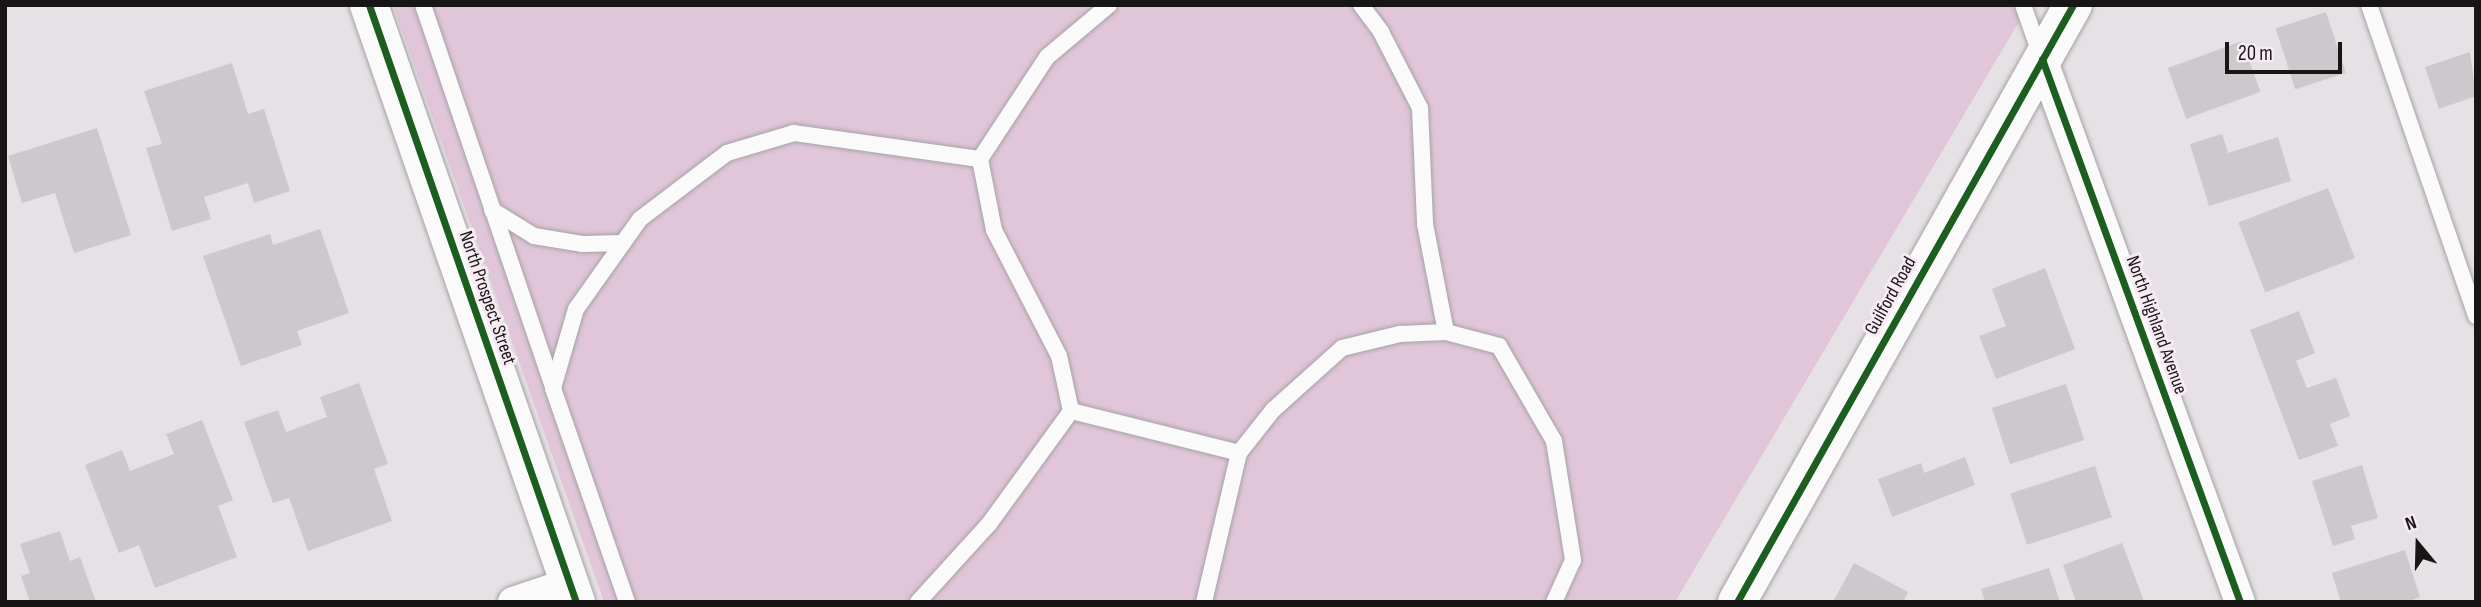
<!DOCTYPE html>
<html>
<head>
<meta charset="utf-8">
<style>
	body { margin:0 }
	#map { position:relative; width:2481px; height:607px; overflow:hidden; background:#e6e1e5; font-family:"Sofia Sans Condensed",sans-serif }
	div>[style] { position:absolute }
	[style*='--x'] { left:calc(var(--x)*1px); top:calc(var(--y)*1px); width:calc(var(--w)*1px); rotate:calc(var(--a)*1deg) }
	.green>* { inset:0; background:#e1c6da }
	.building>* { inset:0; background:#ccc8cb; transform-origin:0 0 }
	.roads { filter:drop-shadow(0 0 2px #a7a2a6) drop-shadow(0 0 2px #a7a2a6) }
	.service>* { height:16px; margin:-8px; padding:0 8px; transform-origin:8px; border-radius:8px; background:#fbfafb }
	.minor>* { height:30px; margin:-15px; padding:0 15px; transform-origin:15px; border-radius:15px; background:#fbfafb }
	.tertiary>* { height:38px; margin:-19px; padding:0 19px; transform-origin:19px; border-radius:19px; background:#fbfafb }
	.cycleway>* { height:7px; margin:-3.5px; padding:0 3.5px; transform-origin:3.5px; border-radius:3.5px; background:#1b5e20 }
	span { translate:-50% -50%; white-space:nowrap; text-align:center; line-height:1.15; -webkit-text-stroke:6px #f7ebf3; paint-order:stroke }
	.street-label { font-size:19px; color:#181517 }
	.frame { position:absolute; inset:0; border:7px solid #181517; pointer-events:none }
	.north { position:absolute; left:2383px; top:509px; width:70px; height:70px; -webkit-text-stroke:5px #f7ebf3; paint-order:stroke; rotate:341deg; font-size:19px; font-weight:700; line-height:28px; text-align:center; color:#181517 }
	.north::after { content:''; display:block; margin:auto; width:24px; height:32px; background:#181517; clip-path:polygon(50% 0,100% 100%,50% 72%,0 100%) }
	.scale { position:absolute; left:2225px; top:42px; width:117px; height:32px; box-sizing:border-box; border:4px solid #181517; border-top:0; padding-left:9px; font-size:21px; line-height:24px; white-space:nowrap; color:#181517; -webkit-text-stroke:5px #f7ebf3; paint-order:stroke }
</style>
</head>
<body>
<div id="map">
	<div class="green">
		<i style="clip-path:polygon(393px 5px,2029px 5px,1675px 602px,604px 602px)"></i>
	</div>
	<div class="building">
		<i style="left:2326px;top:12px;width:64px;height:53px;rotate:72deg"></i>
		<i style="left:2242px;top:41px;width:54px;height:79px;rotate:70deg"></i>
		<i style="clip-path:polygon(2470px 52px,2476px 96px,2439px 109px,2425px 67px)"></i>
		<i style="clip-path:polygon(232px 63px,248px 114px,264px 109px,290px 191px,254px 203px,248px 183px,204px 197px,211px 219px,172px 231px,146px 148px,162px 144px,144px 91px)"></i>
		<i style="clip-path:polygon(97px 128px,131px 235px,74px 253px,55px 193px,22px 203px,8px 156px)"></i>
		<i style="clip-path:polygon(2222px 134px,2228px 153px,2278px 137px,2291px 181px,2209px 206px,2190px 144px)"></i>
		<i style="left:2328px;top:188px;width:75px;height:96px;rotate:69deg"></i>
		<i style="clip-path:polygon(320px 229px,349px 313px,297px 331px,302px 345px,241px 366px,203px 256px,270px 234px,273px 245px)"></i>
		<i style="clip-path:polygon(2045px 268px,2075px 349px,1996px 379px,1979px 336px,2006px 326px,1992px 289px)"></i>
		<i style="clip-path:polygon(2299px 311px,2315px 353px,2296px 361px,2307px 388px,2336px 378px,2350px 416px,2330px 424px,2338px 446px,2299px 460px,2250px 330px)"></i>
		<i style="clip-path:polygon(359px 383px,388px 464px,374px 469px,392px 521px,308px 551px,289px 498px,273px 503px,244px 422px,278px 410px,286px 432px,327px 417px,320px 397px)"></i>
		<i style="left:2066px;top:384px;width:59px;height:78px;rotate:72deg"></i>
		<i style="clip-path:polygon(202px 420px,233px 500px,218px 506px,237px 557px,155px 588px,139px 545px,119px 553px,85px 465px,122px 450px,130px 471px,174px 454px,166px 434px)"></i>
		<i style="clip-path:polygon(1965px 457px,1975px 485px,1892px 517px,1878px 479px,1921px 463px,1924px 473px)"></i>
		<i style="clip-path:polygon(2362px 465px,2378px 518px,2351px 526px,2355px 539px,2333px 546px,2312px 481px)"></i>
		<i style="left:2095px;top:466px;width:54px;height:89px;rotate:72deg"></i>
		<i style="clip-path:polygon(60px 531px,70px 561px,80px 557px,96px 602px,30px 602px,21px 576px,30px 573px,20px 544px)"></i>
		<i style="clip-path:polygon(2122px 543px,2144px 601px,2076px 602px,2063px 565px)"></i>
		<i style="clip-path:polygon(2405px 550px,2420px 597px,2406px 602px,2341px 602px,2332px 573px)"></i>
		<i style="clip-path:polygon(1854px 563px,1908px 592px,1903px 602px,1833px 602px)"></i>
		<i style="clip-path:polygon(2049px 568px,2060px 602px,1985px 602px,1981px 589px)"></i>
	</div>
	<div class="roads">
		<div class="service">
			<i style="--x:423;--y:5;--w:404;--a:71.2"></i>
			<i style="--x:1361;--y:5;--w:34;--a:53"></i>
			<i style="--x:1381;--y:32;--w:85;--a:62.8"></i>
			<i style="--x:1420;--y:108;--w:116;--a:87.5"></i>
			<i style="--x:1425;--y:224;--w:110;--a:79"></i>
			<i style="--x:1446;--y:332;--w:55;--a:14.8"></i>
			<i style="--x:1499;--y:346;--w:110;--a:59.9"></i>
			<i style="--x:1554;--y:441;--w:121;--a:80.9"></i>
			<i style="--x:1573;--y:560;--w:46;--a:114.3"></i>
			<i style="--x:2023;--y:5;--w:54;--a:70.6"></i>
			<i style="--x:2369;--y:5;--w:329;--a:71"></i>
			<i style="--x:492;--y:210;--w:49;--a:31.8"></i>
			<i style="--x:534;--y:236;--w:50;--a:9.3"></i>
			<i style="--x:583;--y:244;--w:40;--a:-1.4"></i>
			<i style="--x:1071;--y:411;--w:173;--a:14"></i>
			<i style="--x:627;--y:602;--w:226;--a:-109.1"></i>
			<i style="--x:553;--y:388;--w:82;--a:-73.8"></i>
			<i style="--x:576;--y:309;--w:110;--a:-54.6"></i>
			<i style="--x:640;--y:219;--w:109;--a:-37.2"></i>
			<i style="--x:727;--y:153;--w:70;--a:-16.6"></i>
			<i style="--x:794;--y:133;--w:188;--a:8"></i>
			<i style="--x:980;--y:159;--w:122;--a:-56.7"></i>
			<i style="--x:1047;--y:57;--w:81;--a:-40"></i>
			<i style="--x:918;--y:602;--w:105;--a:-47.7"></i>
			<i style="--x:989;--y:524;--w:140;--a:-54"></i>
			<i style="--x:1071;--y:411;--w:56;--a:-102.3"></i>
			<i style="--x:1059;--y:356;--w:142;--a:-117.3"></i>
			<i style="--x:994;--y:230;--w:72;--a:-101.2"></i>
			<i style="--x:1204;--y:602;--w:153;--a:-76.8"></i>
			<i style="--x:1239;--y:453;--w:55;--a:-51.7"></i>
			<i style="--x:1273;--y:410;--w:93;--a:-41.9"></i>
			<i style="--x:1342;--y:348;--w:60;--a:-13.6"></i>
			<i style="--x:1400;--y:334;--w:46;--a:-2.5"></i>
		</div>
		<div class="minor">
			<i style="--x:2042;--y:59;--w:578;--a:69.97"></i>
			<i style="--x:513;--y:602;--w:59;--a:-18.7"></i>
		</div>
		<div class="tertiary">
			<i style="--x:369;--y:5;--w:632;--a:70.88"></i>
			<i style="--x:1737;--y:602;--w:685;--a:-60.63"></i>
		</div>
	</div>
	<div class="cycleway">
		<i style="--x:369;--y:5;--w:632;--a:70.88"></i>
		<i style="--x:2042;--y:59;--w:578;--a:69.97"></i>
		<i style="--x:1737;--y:602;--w:685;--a:-60.63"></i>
	</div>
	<div class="street-label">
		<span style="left:1891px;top:296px;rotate:-61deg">Guilford Road</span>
		<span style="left:487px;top:298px;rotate:71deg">North Prospect Street</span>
		<span style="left:2156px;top:325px;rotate:70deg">North Highland Avenue</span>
	</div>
	<div class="frame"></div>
	<div class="north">N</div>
	<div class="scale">20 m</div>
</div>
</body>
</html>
